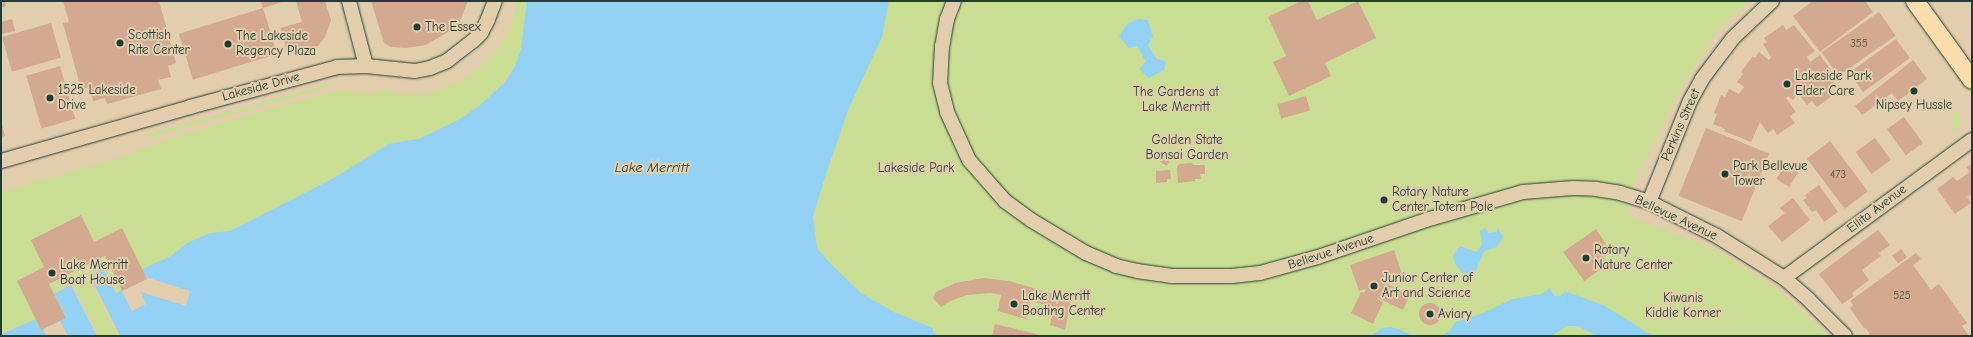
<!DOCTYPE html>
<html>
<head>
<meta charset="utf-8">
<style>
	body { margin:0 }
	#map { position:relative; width:1973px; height:337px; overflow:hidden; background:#e2cdac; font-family:"Comic Neue",sans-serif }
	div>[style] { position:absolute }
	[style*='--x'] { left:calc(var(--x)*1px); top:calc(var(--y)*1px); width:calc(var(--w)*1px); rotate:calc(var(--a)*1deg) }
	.green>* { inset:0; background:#cade93 }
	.water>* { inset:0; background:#93d2f4 }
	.pier>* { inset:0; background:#e2cdac }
	.building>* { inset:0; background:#d3a990; transform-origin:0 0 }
	.round { border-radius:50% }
	.roads { filter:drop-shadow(0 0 1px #1f3d34) drop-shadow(0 0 1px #1f3d34) }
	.minor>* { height:14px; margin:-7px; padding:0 7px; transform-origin:7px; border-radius:7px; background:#e2cdac }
	.major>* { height:18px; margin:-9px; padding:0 9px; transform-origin:9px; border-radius:9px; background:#faddab }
	.dots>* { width:11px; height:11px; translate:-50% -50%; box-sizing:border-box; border:2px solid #e2cdac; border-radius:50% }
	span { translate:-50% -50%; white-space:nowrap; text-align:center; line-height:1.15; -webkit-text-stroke:4px #e2cdac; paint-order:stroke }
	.number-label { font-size:11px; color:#4c584b }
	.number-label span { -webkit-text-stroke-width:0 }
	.poi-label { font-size:13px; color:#1f3d34 }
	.left { translate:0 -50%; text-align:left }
	.street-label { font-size:13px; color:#1f3d34 }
	.park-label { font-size:13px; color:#284539 }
	.water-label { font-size:14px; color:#25443e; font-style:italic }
	.frame { position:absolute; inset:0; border:2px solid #1f3d34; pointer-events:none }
</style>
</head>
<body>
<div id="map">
	<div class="green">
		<i style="clip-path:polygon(518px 1px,1749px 1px,1718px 30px,1684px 82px,1635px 180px,1627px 215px,1708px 247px,1730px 258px,1778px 289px,1830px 336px,1px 336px,1px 192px,128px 155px,167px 139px,337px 90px,370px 94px,384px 90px,410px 95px,425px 94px,446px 88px,469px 76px,494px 55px,508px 34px)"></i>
		<i style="clip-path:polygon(332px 83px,333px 86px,148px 138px,150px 133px,153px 130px,163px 130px)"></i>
		<i style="clip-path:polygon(1954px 110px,1962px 119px,1961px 126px,1950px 134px)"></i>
	</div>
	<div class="water">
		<i style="clip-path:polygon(527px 1px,889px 1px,882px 37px,849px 108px,825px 177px,813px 217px,817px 248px,829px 262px,861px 293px,894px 312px,933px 328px,933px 332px,938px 336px,120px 336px,90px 276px,104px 269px,116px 293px,121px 290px,122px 291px,147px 279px,142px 269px,171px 256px,187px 243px,210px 233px,230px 231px,332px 179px,389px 144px,421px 138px,460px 119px,479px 106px,505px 82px,515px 66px,521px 49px)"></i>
		<i style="clip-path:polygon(1138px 19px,1148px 20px,1153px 36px,1148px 45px,1157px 59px,1166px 61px,1164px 70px,1149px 78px,1139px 69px,1146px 62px,1137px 46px,1128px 48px,1119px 36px,1127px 24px)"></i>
		<i style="clip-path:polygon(1485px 228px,1489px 233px,1496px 232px,1498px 228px,1503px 237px,1497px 247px,1484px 251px,1475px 273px,1464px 275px,1455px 264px,1453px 255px,1460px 246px,1476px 252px,1482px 245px,1480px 231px)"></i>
		<i style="clip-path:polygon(71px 285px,97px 336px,1px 336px,1px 334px,36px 319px,41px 330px,66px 318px,54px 294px)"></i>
		<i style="clip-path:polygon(1549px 288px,1555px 296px,1560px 296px,1565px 291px,1605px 306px,1653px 336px,1597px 336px,1578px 326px,1567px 326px,1551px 336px,1443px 336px,1452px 328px,1455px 322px,1481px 314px,1512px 299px,1542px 294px)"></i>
		<i style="clip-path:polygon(1390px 327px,1399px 329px,1412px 336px,1371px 336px,1382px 328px)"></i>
	</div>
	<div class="pier">
		<i style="clip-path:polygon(90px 276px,120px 336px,118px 336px,88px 277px)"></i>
		<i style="clip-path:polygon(146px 277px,190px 291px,186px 306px,141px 292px,146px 304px,132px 311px,122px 291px,146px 279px)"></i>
		<i style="clip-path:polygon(73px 284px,98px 335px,99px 336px,97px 336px,71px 285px)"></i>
		<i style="clip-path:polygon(60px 321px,68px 336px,46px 336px,43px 329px)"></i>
	</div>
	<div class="building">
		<i style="clip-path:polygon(1px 1px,5px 1px,6px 6px,1px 8px)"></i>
		<i style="clip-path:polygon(63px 1px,159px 1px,176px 63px,168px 66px,171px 77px,158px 80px,161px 89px,107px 104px,105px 98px,93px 101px,89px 87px,81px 89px,63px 23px,69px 22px)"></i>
		<i style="clip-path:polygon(261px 1px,285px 1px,263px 8px)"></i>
		<i style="clip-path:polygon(296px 1px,325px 1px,331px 20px,325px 37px,318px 46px,288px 54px,280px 28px,302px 22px)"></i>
		<i style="clip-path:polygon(371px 1px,468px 1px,459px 23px,450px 31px,426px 45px,406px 48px,391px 47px,384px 43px)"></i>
		<i style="clip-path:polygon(1301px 1px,1308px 1px,1317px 20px,1358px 1px,1376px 38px,1325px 63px,1331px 76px,1289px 96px,1273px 62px,1286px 56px,1268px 17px)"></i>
		<i style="clip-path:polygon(1813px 1px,1865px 1px,1873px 12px,1820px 52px,1793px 16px)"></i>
		<i style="left:263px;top:8px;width:48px;height:88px;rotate:73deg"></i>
		<i style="left:1879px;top:12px;width:29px;height:70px;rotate:55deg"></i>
		<i style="clip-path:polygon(12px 19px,15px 31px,1px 34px,1px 22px)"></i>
		<i style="left:51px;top:23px;width:36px;height:51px;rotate:74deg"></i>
		<i style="clip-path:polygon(1783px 25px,1786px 30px,1794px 25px,1815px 51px,1807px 57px,1810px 62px,1820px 55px,1833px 73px,1829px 76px,1836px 86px,1830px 90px,1833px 95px,1817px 107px,1812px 101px,1807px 105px,1796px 90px,1794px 92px,1795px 97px,1793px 100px,1788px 96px,1786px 98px,1796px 112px,1790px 116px,1795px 123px,1777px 135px,1773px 129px,1768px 133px,1760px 122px,1751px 142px,1724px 131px,1725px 129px,1713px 124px,1717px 114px,1714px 113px,1721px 95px,1725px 97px,1729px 89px,1739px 94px,1744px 87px,1737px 82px,1743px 74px,1741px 72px,1753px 56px,1755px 58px,1759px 52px,1769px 60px,1771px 57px,1763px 44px,1767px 42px,1764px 38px)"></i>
		<i style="clip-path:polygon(1896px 39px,1910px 58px,1863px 92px,1856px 82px,1860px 80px,1853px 70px)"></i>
		<i style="clip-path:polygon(1913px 60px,1927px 79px,1898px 101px,1892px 93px,1862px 115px,1855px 106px)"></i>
		<i style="left:60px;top:66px;width:55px;height:35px;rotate:74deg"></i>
		<i style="left:1306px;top:96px;width:15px;height:30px;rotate:74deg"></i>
		<i style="left:1904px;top:117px;width:32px;height:21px;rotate:54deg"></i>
		<i style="clip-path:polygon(1px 121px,5px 136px,1px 137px)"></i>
		<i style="left:1706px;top:128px;width:68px;height:73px;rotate:22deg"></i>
		<i style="left:1875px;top:138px;width:27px;height:24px;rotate:54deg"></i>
		<i style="left:1830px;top:141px;width:63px;height:29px;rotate:53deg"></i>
		<i style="clip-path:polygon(1164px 156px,1170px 160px,1167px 166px,1160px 162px)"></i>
		<i style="left:1787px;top:162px;width:15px;height:20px;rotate:32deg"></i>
		<i style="clip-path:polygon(1191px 163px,1194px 165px,1205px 165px,1205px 174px,1200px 174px,1201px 179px,1195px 179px,1195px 181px,1178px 183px,1177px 166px,1179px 164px)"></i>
		<i style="clip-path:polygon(1972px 164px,1972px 194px,1967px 197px,1971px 203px,1955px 214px,1937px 189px,1953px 177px,1957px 181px,1970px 172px,1966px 167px)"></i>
		<i style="clip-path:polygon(1170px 170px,1171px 179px,1167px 179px,1167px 182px,1156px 183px,1156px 171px)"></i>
		<i style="clip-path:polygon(1819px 185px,1838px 212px,1824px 222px,1816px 210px,1812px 212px,1803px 200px,1807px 198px,1805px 195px)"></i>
		<i style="clip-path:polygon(1793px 198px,1810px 220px,1782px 242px,1768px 226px,1785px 213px,1780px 208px)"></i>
		<i style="clip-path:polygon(81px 215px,94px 242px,122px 228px,147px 279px,122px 291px,105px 256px,49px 284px,66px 318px,41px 330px,17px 281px,44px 267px,31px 240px)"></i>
		<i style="clip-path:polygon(1596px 229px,1606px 244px,1598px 250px,1608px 264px,1584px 281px,1563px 252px)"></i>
		<i style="clip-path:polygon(1878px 230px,1890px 245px,1879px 253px,1881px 256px,1862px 270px,1869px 280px,1852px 293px,1854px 296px,1842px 304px,1819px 274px)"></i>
		<i style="left:1901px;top:249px;width:10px;height:11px;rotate:53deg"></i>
		<i style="clip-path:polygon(1394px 250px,1402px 274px,1387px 279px,1385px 283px,1410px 295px,1403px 310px,1378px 298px,1377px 299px,1383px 302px,1373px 324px,1351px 313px,1361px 292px,1364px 293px,1366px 290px,1365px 289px,1359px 291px,1350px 265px)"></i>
		<i style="clip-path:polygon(1916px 253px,1921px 259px,1913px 265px,1931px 290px,1939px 284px,1967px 323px,1962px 326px,1969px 336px,1870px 336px,1867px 329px,1864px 328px,1850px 308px,1853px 305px,1850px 301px)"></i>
		<i style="clip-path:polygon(984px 278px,1009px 281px,1071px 299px,1065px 330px,1050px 325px,1054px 307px,1030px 301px,1026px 319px,998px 311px,1001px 295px,990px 293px,967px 295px,950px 301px,941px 307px,933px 298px,936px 292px,955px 283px)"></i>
		<i class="round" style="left:1419px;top:303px;width:22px;height:22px"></i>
		<i style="clip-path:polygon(995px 324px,1040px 335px,1040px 336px,992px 336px)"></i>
	</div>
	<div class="roads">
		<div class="minor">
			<i style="--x:349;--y:1;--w:67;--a:75.3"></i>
			<i style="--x:954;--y:1;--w:19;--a:111"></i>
			<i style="--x:947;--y:19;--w:27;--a:100"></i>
			<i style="--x:942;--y:46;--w:37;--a:93"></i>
			<i style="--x:940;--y:83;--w:30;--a:76"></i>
			<i style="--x:947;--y:112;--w:53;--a:65.4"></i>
			<i style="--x:969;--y:160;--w:55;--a:48.7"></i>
			<i style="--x:1005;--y:201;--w:32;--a:36"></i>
			<i style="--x:1031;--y:220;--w:64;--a:31"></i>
			<i style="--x:1086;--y:253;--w:33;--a:23"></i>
			<i style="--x:1116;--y:266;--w:22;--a:13"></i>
			<i style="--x:1137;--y:271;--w:34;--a:8"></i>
			<i style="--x:1171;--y:276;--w:61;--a:0"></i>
			<i style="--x:1232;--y:276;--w:28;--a:-6"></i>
			<i style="--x:1260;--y:273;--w:60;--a:-15.4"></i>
			<i style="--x:1318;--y:257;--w:114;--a:-18.9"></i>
			<i style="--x:1426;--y:220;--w:101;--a:-16.1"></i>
			<i style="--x:1523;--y:192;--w:50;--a:-4.6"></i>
			<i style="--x:1573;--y:188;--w:23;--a:2"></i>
			<i style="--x:1596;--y:189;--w:24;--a:9"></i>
			<i style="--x:1620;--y:193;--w:30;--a:17"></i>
			<i style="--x:1649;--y:202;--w:76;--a:26.6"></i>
			<i style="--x:1717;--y:236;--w:79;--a:32.1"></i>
			<i style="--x:1784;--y:278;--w:33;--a:41"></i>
			<i style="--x:1809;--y:300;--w:51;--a:45"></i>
			<i style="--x:1;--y:161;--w:197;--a:-15.9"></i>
			<i style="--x:190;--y:107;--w:152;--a:-15.2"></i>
			<i style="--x:337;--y:67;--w:29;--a:-2"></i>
			<i style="--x:366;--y:66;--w:49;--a:5.8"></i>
			<i style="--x:415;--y:71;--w:15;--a:-11"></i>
			<i style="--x:430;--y:68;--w:18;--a:-22"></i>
			<i style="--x:447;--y:61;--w:33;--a:-38"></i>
			<i style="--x:473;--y:41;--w:11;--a:-45"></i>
			<i style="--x:481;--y:33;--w:16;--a:-63"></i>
			<i style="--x:488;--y:19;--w:19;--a:-69"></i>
			<i style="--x:1649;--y:202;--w:109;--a:-67.9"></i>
			<i style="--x:1690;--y:101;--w:25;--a:-61"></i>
			<i style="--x:1702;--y:79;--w:51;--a:-52.9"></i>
			<i style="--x:1733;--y:38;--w:54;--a:-43.5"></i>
			<i style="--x:1784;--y:278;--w:233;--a:-36.3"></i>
		</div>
		<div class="major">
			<i style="--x:1915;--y:1;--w:97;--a:54.2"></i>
		</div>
	</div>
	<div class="dots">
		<i style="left:417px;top:27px;background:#1f3d34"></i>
		<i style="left:120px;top:43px;background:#1f3d34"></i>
		<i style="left:228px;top:44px;background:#1f3d34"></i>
		<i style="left:1787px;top:84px;background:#1f3d34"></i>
		<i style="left:1914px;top:91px;background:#1f3d34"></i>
		<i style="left:50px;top:98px;background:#1f3d34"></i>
		<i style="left:1725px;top:174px;background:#1f3d34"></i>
		<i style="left:1384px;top:200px;background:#1f3d34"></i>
		<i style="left:1586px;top:258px;background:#1f3d34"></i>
		<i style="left:52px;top:273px;background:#1f3d34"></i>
		<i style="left:1374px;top:286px;background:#1f3d34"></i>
		<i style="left:1014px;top:304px;background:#1f3d34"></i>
		<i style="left:1430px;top:314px;background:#1f3d34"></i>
	</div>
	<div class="number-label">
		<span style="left:1859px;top:44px">355</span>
		<span style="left:1838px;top:175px">473</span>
		<span style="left:1902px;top:296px">525</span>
	</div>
	<div class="poi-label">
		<span class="left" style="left:425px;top:27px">The Essex</span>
		<span class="left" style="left:128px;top:43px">Scottish<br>Rite Center</span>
		<span class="left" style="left:236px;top:44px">The Lakeside<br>Regency Plaza</span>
		<span class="left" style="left:1795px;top:84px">Lakeside Park<br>Elder Care</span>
		<span class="left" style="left:58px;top:98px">1525 Lakeside<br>Drive</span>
		<span style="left:1914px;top:105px">Nipsey Hussle</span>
		<span class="left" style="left:1733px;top:174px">Park Bellevue<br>Tower</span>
		<span class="left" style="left:1392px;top:200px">Rotary Nature<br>Center Totem Pole</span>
		<span class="left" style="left:1594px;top:258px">Rotary<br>Nature Center</span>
		<span class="left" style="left:60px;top:273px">Lake Merritt<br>Boat House</span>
		<span class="left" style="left:1382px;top:286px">Junior Center of<br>Art and Science</span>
		<span class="left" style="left:1022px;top:304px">Lake Merritt<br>Boating Center</span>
		<span class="left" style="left:1438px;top:314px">Aviary</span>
	</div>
	<div class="street-label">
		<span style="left:261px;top:87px;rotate:-15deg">Lakeside Drive</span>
		<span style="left:1681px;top:125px;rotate:-66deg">Perkins Street</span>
		<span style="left:1877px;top:209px;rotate:-37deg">Ellita Avenue</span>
		<span style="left:1676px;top:218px;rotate:25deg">Bellevue Avenue</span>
		<span style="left:1331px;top:252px;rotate:-18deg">Bellevue Avenue</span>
	</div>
	<div class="park-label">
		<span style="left:1176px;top:100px">The Gardens at<br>Lake Merritt</span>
		<span style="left:1187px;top:148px">Golden State<br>Bonsai Garden</span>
		<span style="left:916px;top:168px">Lakeside Park</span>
		<span style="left:1683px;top:306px">Kiwanis<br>Kiddie Korner</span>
	</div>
	<div class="water-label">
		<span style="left:652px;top:168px">Lake Merritt</span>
	</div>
	<div class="frame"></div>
</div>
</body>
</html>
